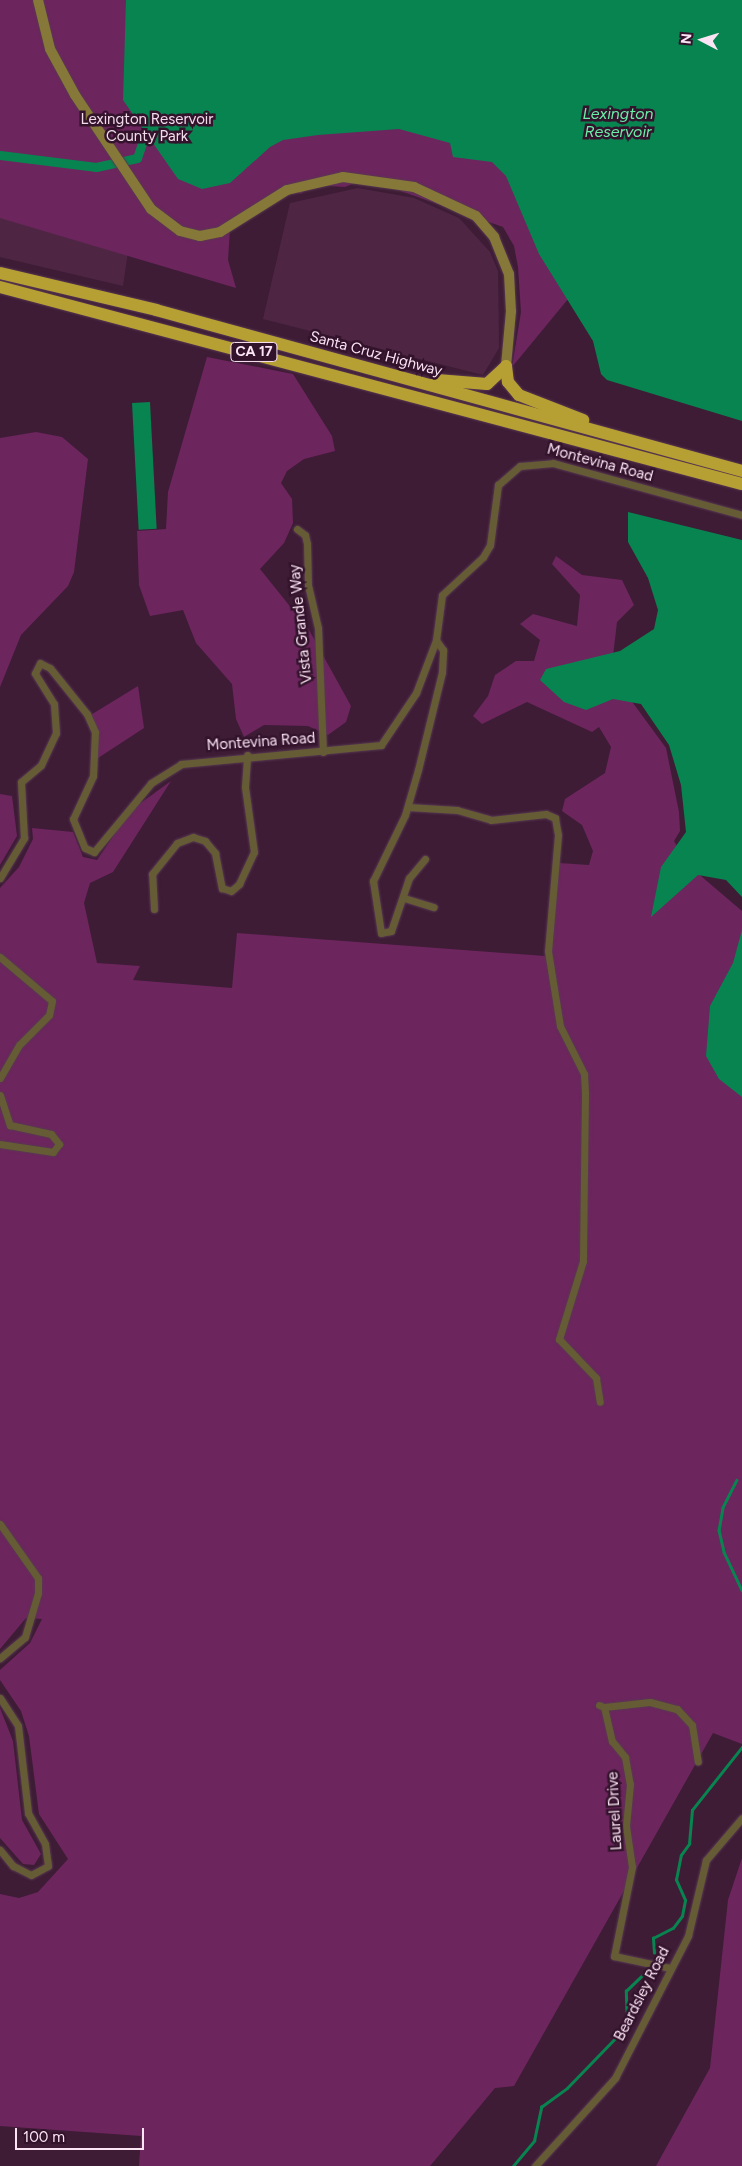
<!DOCTYPE html>
<html>
<head>
<meta charset="utf-8">
<style>
	body { margin:0 }
	#map { position:relative; width:742px; height:2166px; overflow:hidden; background:#3e1c36; font-family:Figtree,sans-serif }
	div>[style] { position:absolute }
	[style*='--x'] { left:calc(var(--x)*1px); top:calc(var(--y)*1px); width:calc(var(--w)*1px); rotate:calc(var(--a)*1deg) }
	.built>* { inset:0; background:#4e2644 }
	.green>* { inset:0; background:#6d255e }
	.water>* { inset:0; background:#088450; transform-origin:0 0 }
	.stream>* { height:2.5px; margin:-1.25px; padding:0 1.25px; transform-origin:1.25px; border-radius:1.25px; background:#088450 }
	.canal>* { height:9px; margin:-4.5px; padding:0 4.5px; transform-origin:4.5px; border-radius:4.5px; background:#088450 }
	.roads { filter:drop-shadow(0 0 1px #583851) drop-shadow(0 0 1px #583851) }
	.street>* { height:7px; margin:-3.5px; padding:0 3.5px; transform-origin:3.5px; border-radius:3.5px; background:#655c36 }
	.secondary>* { height:10px; margin:-5px; padding:0 5px; transform-origin:5px; border-radius:5px; background:#867838 }
	.highway>* { height:12px; margin:-6px; padding:0 6px; transform-origin:6px; border-radius:6px; background:#b7a033 }
	span { translate:-50% -50%; white-space:nowrap; text-align:center; line-height:1.15; -webkit-text-stroke:5px #33132c; paint-order:stroke }
	.shield-label span { padding:1px 4px; background:#33132c; border:1px solid; border-radius:4px; -webkit-text-stroke-width:0 }
	.shield-label { font-size:14px; color:#fbe4f4; font-weight:700 }
	.park-label { font-size:15px; color:#f2dceb }
	.street-label { font-size:15px; color:#fbe4f4 }
	.water-label { font-size:16px; color:#69efa7; font-style:italic }
	.north { position:absolute; left:677px; top:15px; width:50px; height:50px; -webkit-text-stroke:4px #33132c; paint-order:stroke; rotate:275deg; font-size:14px; font-weight:700; line-height:20px; text-align:center; color:#fbe4f4 }
	.north::after { content:''; display:block; margin:auto; width:18px; height:22px; background:#fbe4f4; clip-path:polygon(50% 0,100% 100%,50% 72%,0 100%) }
	.scale { position:absolute; left:15px; top:2128px; width:129px; height:22px; box-sizing:border-box; border:2px solid #fbe4f4; border-top:0; padding-left:6px; font-size:15px; line-height:18px; white-space:nowrap; color:#fbe4f4; -webkit-text-stroke:4px #33132c; paint-order:stroke }
</style>
</head>
<body>
<div id="map">
	<div class="built">
		<i style="clip-path:polygon(0 178px,135px 204px,123px 286px,0 257px)"></i>
		<i style="clip-path:polygon(358px 188px,414px 198px,459px 218px,490px 252px,498px 271px,499px 348px,483px 375px,263px 319px,290px 203px)"></i>
	</div>
	<div class="green">
		<i style="clip-path:polygon(0 0,742px 0,606px 253px,512px 367px,521px 312px,518px 267px,514px 246px,503px 227px,392px 188px,359px 181px,345px 187px,315px 185px,300px 194px,297px 189px,230px 229px,228px 260px,236px 288px,0 218px)"></i>
		<i style="clip-path:polygon(207px 357px,293px 374px,332px 436px,335px 451px,304px 459px,287px 471px,281px 483px,292px 499px,293px 523px,284px 543px,260px 569px,309px 630px,351px 706px,346px 722px,328px 735px,308px 726px,264px 725px,244px 737px,236px 719px,232px 684px,196px 643px,183px 610px,150px 616px,139px 585px,137px 531px,166px 529px,168px 492px)"></i>
		<i style="clip-path:polygon(36px 432px,62px 437px,88px 459px,74px 572px,68px 586px,21px 635px,0 687px,0 438px)"></i>
		<i style="clip-path:polygon(556px 556px,582px 575px,622px 580px,634px 605px,617px 622px,611px 673px,666px 748px,679px 812px,680px 831px,674px 841px,688px 865px,742px 911px,742px 1744px,713px 1733px,514px 2086px,495px 2088px,430px 2166px,139px 2166px,141px 2136px,0 2126px,0 1894px,19px 1898px,38px 1892px,68px 1859px,39px 1814px,29px 1736px,21px 1711px,0 1680px,0 1670px,30px 1643px,42px 1619px,26px 1618px,0 1649px,0 888px,19px 867px,33px 839px,32px 828px,73px 832px,83px 857px,97px 860px,131px 810px,171px 781px,113px 872px,90px 883px,84px 903px,97px 963px,140px 966px,133px 980px,232px 988px,237px 933px,545px 956px,559px 863px,589px 865px,593px 851px,582px 825px,562px 811px,565px 799px,605px 773px,611px 747px,599px 727px,592px 732px,527px 702px,482px 724px,473px 716px,488px 696px,495px 675px,516px 661px,534px 661px,540px 640px,520px 624px,533px 614px,577px 626px,580px 595px,552px 564px)"></i>
		<i style="clip-path:polygon(138px 686px,144px 728px,95px 760px,89px 716px)"></i>
		<i style="clip-path:polygon(0 794px,12px 796px,17px 836px,0 865px)"></i>
		<i style="clip-path:polygon(0 1708px,13px 1741px,22px 1820px,41px 1854px,34px 1865px,23px 1864px,0 1838px)"></i>
		<i style="clip-path:polygon(742px 1858px,742px 2166px,656px 2166px,710px 2068px,728px 1900px)"></i>
	</div>
	<div class="water">
		<i style="clip-path:polygon(126px 0,742px 0,742px 421px,607px 380px,601px 374px,593px 341px,539px 254px,506px 176px,492px 162px,453px 157px,450px 143px,399px 129px,318px 135px,283px 140px,270px 147px,230px 183px,202px 189px,178px 179px,123px 100px)"></i>
		<i style="left:150px;top:402px;width:127px;height:18px;rotate:87deg"></i>
		<i style="clip-path:polygon(628px 512px,742px 540px,742px 897px,726px 880px,698px 875px,651px 917px,661px 867px,686px 832px,681px 785px,669px 745px,641px 704px,613px 699px,586px 710px,564px 702px,540px 680px,546px 669px,620px 651px,654px 629px,658px 610px,648px 578px,628px 542px)"></i>
		<i style="clip-path:polygon(742px 930px,742px 1097px,719px 1079px,706px 1056px,710px 1006px,733px 963px)"></i>
	</div>
	<div class="stream">
		<i style="--x:737;--y:1480;--w:31;--a:117"></i>
		<i style="--x:723;--y:1508;--w:22;--a:100"></i>
		<i style="--x:719;--y:1530;--w:23;--a:77"></i>
		<i style="--x:724;--y:1552;--w:42;--a:64.7"></i>
		<i style="--x:654;--y:1953;--w:15;--a:-94"></i>
		<i style="--x:653;--y:1938;--w:22;--a:-27"></i>
		<i style="--x:673;--y:1928;--w:15;--a:-53"></i>
		<i style="--x:682;--y:1916;--w:16;--a:-79"></i>
		<i style="--x:685;--y:1900;--w:22;--a:-114"></i>
		<i style="--x:676;--y:1880;--w:25;--a:-79"></i>
		<i style="--x:681;--y:1855;--w:14;--a:-54"></i>
		<i style="--x:689;--y:1844;--w:34;--a:-85"></i>
		<i style="--x:692;--y:1810;--w:80;--a:-51.6"></i>
		<i style="--x:513;--y:2166;--w:33;--a:-50"></i>
		<i style="--x:534;--y:2141;--w:35;--a:-78"></i>
		<i style="--x:541;--y:2107;--w:32;--a:-36"></i>
		<i style="--x:567;--y:2088;--w:86;--a:-45.9"></i>
		<i style="--x:627;--y:2026;--w:35;--a:-92"></i>
		<i style="--x:626;--y:1991;--w:29;--a:-44"></i>
	</div>
	<div class="canal">
		<i style="--x:0;--y:155;--w:97;--a:7.1"></i>
		<i style="--x:96;--y:167;--w:42;--a:-12.4"></i>
		<i style="--x:137;--y:158;--w:28;--a:-71"></i>
	</div>
	<div class="roads">
		<div class="street">
			<i style="--x:297;--y:529;--w:10;--a:37"></i>
			<i style="--x:305;--y:535;--w:9;--a:77"></i>
			<i style="--x:307;--y:544;--w:41;--a:88.6"></i>
			<i style="--x:308;--y:585;--w:44;--a:76.9"></i>
			<i style="--x:318;--y:628;--w:124;--a:87.7"></i>
			<i style="--x:408;--y:807;--w:49;--a:3.5"></i>
			<i style="--x:457;--y:810;--w:35;--a:16"></i>
			<i style="--x:491;--y:820;--w:55;--a:-6.2"></i>
			<i style="--x:546;--y:814;--w:10;--a:24"></i>
			<i style="--x:555;--y:818;--w:17;--a:80"></i>
			<i style="--x:558;--y:835;--w:116;--a:94.9"></i>
			<i style="--x:548;--y:951;--w:76;--a:80.9"></i>
			<i style="--x:560;--y:1026;--w:54;--a:63.4"></i>
			<i style="--x:584;--y:1074;--w:19;--a:87"></i>
			<i style="--x:585;--y:1093;--w:168;--a:90.7"></i>
			<i style="--x:583;--y:1261;--w:82;--a:107.1"></i>
			<i style="--x:559;--y:1339;--w:54;--a:46.5"></i>
			<i style="--x:596;--y:1378;--w:24;--a:81"></i>
			<i style="--x:425;--y:859;--w:25;--a:130"></i>
			<i style="--x:409;--y:878;--w:56;--a:108.8"></i>
			<i style="--x:391;--y:931;--w:10;--a:169"></i>
			<i style="--x:381;--y:933;--w:53;--a:-98.7"></i>
			<i style="--x:373;--y:881;--w:73;--a:-64.1"></i>
			<i style="--x:405;--y:815;--w:47;--a:-73.9"></i>
			<i style="--x:418;--y:770;--w:101;--a:-76.2"></i>
			<i style="--x:442;--y:672;--w:22;--a:-87"></i>
			<i style="--x:443;--y:650;--w:12;--a:-125"></i>
			<i style="--x:0;--y:878;--w:47;--a:-59"></i>
			<i style="--x:24;--y:838;--w:56;--a:-93.1"></i>
			<i style="--x:21;--y:782;--w:26;--a:-40"></i>
			<i style="--x:41;--y:765;--w:35;--a:-65"></i>
			<i style="--x:56;--y:733;--w:29;--a:-94"></i>
			<i style="--x:54;--y:704;--w:36;--a:-122"></i>
			<i style="--x:35;--y:673;--w:11;--a:-63"></i>
			<i style="--x:40;--y:663;--w:11;--a:27"></i>
			<i style="--x:50;--y:668;--w:59;--a:51.2"></i>
			<i style="--x:87;--y:714;--w:20;--a:66"></i>
			<i style="--x:95;--y:732;--w:44;--a:92.6"></i>
			<i style="--x:93;--y:776;--w:47;--a:114.9"></i>
			<i style="--x:73;--y:819;--w:31;--a:68"></i>
			<i style="--x:85;--y:848;--w:10;--a:24"></i>
			<i style="--x:94;--y:852;--w:89;--a:-50.4"></i>
			<i style="--x:151;--y:783;--w:36;--a:-32"></i>
			<i style="--x:181;--y:764;--w:201;--a:-5.4"></i>
			<i style="--x:381;--y:745;--w:63;--a:-56.1"></i>
			<i style="--x:416;--y:693;--w:57;--a:-69.3"></i>
			<i style="--x:436;--y:640;--w:45;--a:-82.4"></i>
			<i style="--x:442;--y:595;--w:56;--a:-42.8"></i>
			<i style="--x:483;--y:557;--w:14;--a:-60"></i>
			<i style="--x:490;--y:545;--w:61;--a:-82.4"></i>
			<i style="--x:498;--y:485;--w:29;--a:-41"></i>
			<i style="--x:520;--y:466;--w:33;--a:-5"></i>
			<i style="--x:553;--y:463;--w:196;--a:15.4"></i>
			<i style="--x:404;--y:898;--w:31;--a:17"></i>
			<i style="--x:154;--y:909;--w:35;--a:-93"></i>
			<i style="--x:152;--y:874;--w:40;--a:-51"></i>
			<i style="--x:177;--y:843;--w:17;--a:-21"></i>
			<i style="--x:193;--y:837;--w:13;--a:18"></i>
			<i style="--x:205;--y:841;--w:16;--a:50"></i>
			<i style="--x:215;--y:853;--w:36;--a:79"></i>
			<i style="--x:222;--y:888;--w:9;--a:18"></i>
			<i style="--x:231;--y:891;--w:11;--a:-41"></i>
			<i style="--x:239;--y:884;--w:35;--a:-65"></i>
			<i style="--x:254;--y:852;--w:66;--a:-97.9"></i>
			<i style="--x:245;--y:787;--w:32;--a:-86"></i>
			<i style="--x:0;--y:957;--w:68;--a:40.2"></i>
			<i style="--x:52;--y:1001;--w:14;--a:102"></i>
			<i style="--x:49;--y:1015;--w:42;--a:135"></i>
			<i style="--x:19;--y:1045;--w:38;--a:120"></i>
			<i style="--x:0;--y:1095;--w:32;--a:72"></i>
			<i style="--x:10;--y:1125;--w:42;--a:12.4"></i>
			<i style="--x:51;--y:1134;--w:13;--a:51"></i>
			<i style="--x:59;--y:1144;--w:10;--a:127"></i>
			<i style="--x:53;--y:1152;--w:54;--a:-171.4"></i>
			<i style="--x:0;--y:1524;--w:66;--a:54.9"></i>
			<i style="--x:38;--y:1578;--w:15;--a:90"></i>
			<i style="--x:38;--y:1593;--w:46;--a:106.5"></i>
			<i style="--x:25;--y:1637;--w:33;--a:140"></i>
			<i style="--x:0;--y:1698;--w:33;--a:57"></i>
			<i style="--x:18;--y:1726;--w:88;--a:83.4"></i>
			<i style="--x:28;--y:1813;--w:35;--a:61"></i>
			<i style="--x:45;--y:1844;--w:22;--a:82"></i>
			<i style="--x:48;--y:1866;--w:19;--a:152"></i>
			<i style="--x:31;--y:1875;--w:20;--a:-153"></i>
			<i style="--x:13;--y:1866;--w:21;--a:-129"></i>
			<i style="--x:599;--y:1705;--w:5;--a:22"></i>
			<i style="--x:604;--y:1707;--w:35;--a:77"></i>
			<i style="--x:612;--y:1741;--w:21;--a:51"></i>
			<i style="--x:625;--y:1757;--w:27;--a:80"></i>
			<i style="--x:630;--y:1784;--w:42;--a:95.4"></i>
			<i style="--x:626;--y:1826;--w:41;--a:81.7"></i>
			<i style="--x:632;--y:1867;--w:91;--a:101.4"></i>
			<i style="--x:614;--y:1956;--w:57;--a:12.1"></i>
			<i style="--x:604;--y:1707;--w:46;--a:-6.2"></i>
			<i style="--x:650;--y:1702;--w:28;--a:15"></i>
			<i style="--x:677;--y:1709;--w:22;--a:47"></i>
			<i style="--x:692;--y:1725;--w:37;--a:81"></i>
			<i style="--x:535;--y:2166;--w:119;--a:-47.7"></i>
			<i style="--x:615;--y:2078;--w:160;--a:-62.8"></i>
			<i style="--x:688;--y:1936;--w:78;--a:-76.7"></i>
			<i style="--x:706;--y:1860;--w:55;--a:-49.4"></i>
		</div>
		<div class="secondary">
			<i style="--x:38;--y:0;--w:50;--a:76.2"></i>
			<i style="--x:50;--y:49;--w:52;--a:61.5"></i>
			<i style="--x:75;--y:95;--w:137;--a:56.3"></i>
			<i style="--x:151;--y:209;--w:36;--a:37"></i>
			<i style="--x:180;--y:231;--w:21;--a:14"></i>
			<i style="--x:200;--y:236;--w:20;--a:-11"></i>
			<i style="--x:220;--y:232;--w:79;--a:-32.1"></i>
			<i style="--x:287;--y:190;--w:57;--a:-13.1"></i>
			<i style="--x:343;--y:177;--w:72;--a:8"></i>
			<i style="--x:414;--y:187;--w:68;--a:25.1"></i>
			<i style="--x:476;--y:216;--w:28;--a:49"></i>
			<i style="--x:494;--y:237;--w:40;--a:68"></i>
			<i style="--x:509;--y:274;--w:37;--a:87"></i>
			<i style="--x:511;--y:311;--w:55;--a:95.2"></i>
		</div>
		<div class="highway">
			<i style="--x:0;--y:273;--w:160;--a:13.3"></i>
			<i style="--x:156;--y:310;--w:608;--a:15.36"></i>
			<i style="--x:0;--y:287;--w:768;--a:14.87"></i>
			<i style="--x:506;--y:366;--w:16;--a:83"></i>
			<i style="--x:508;--y:382;--w:17;--a:50"></i>
			<i style="--x:519;--y:395;--w:69;--a:21.3"></i>
			<i style="--x:437;--y:380;--w:50;--a:4.6"></i>
			<i style="--x:487;--y:384;--w:26;--a:-43"></i>
		</div>
	</div>
	<div class="shield-label">
		<span style="left:254px;top:352px">CA 17</span>
	</div>
	<div class="park-label">
		<span style="left:147px;top:128px">Lexington Reservoir<br>County Park</span>
	</div>
	<div class="street-label">
		<span style="left:376px;top:354px;rotate:15deg">Santa Cruz Highway</span>
		<span style="left:600px;top:463px;rotate:15deg">Montevina Road</span>
		<span style="left:301px;top:624px;rotate:-96deg">Vista Grande Way</span>
		<span style="left:261px;top:742px;rotate:-4deg">Montevina Road</span>
		<span style="left:615px;top:1811px;rotate:-93deg">Laurel Drive</span>
		<span style="left:642px;top:1994px;rotate:-63deg">Beardsley Road</span>
	</div>
	<div class="water-label">
		<span style="left:618px;top:123px">Lexington<br>Reservoir</span>
	</div>
	<div class="north">N</div>
	<div class="scale">100 m</div>
</div>
</body>
</html>
